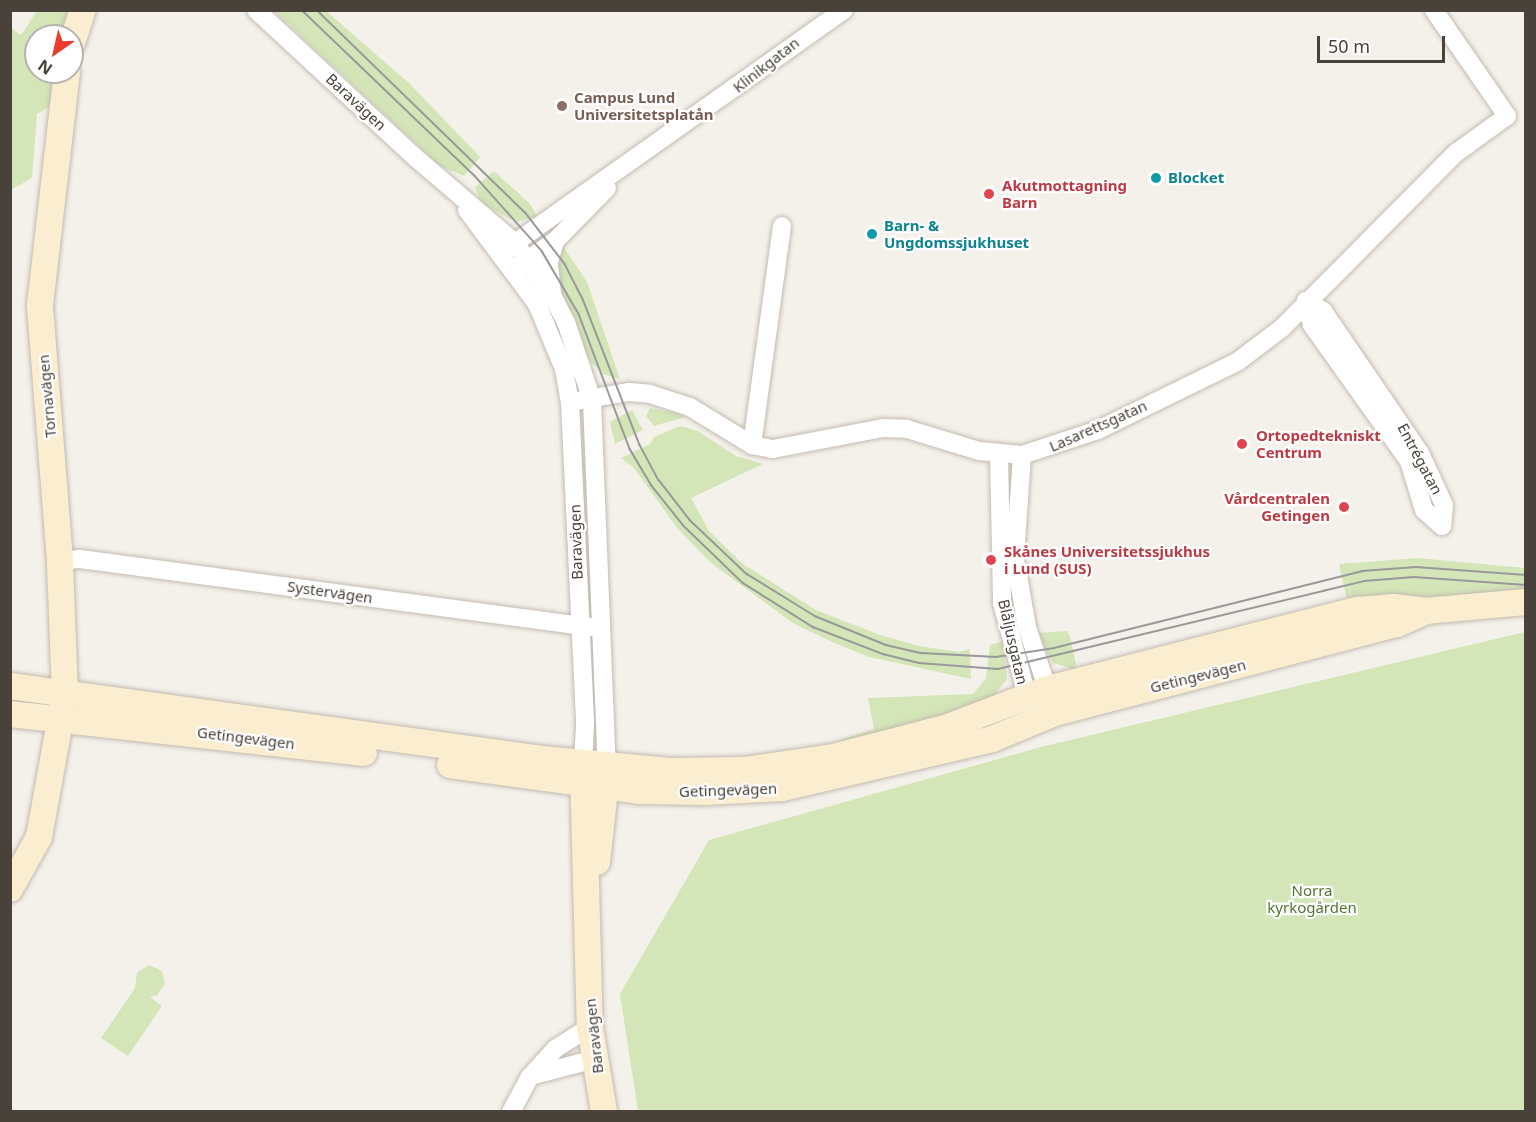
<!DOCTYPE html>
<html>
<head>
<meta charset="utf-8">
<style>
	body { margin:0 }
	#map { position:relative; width:1536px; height:1122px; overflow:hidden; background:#f4f1eb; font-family:"Noto Sans",sans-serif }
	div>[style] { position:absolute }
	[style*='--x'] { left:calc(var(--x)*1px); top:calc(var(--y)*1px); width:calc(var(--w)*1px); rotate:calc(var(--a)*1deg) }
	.green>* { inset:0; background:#d4e5b8 }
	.roads { filter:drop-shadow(0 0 2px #c3bbb1) drop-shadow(0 0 2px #c3bbb1) }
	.street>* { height:18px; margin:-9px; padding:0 9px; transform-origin:9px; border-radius:9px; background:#fff }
	.secondary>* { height:26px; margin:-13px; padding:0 13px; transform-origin:13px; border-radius:13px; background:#fbedcf }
	.tram>* { height:1.5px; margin:-0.75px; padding:0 0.75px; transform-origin:0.75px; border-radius:0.75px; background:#999 }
	.dots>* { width:16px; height:16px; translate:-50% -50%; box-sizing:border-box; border:3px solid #fff; border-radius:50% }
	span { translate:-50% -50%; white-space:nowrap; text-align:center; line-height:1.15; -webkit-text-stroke:4.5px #fff; paint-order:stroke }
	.street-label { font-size:15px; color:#48423a }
	.education-label { font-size:15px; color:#785e54; font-weight:700 }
	.left { translate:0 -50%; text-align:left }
	.culture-label { font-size:15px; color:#0d838f; font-weight:700 }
	.health-label { font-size:15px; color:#be3a42; font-weight:700 }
	.right { translate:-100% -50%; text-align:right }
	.park-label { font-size:15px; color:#507730 }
	.frame { position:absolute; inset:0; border:12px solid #48423a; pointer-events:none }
	.north { position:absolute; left:24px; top:24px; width:60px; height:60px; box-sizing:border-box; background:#fff; border:2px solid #b6b3b0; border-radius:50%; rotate:214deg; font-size:16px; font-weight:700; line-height:24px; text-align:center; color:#48423a }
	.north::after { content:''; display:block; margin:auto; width:21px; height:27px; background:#ea3c2d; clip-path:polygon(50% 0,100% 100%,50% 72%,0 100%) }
	.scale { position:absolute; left:1317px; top:36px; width:128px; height:27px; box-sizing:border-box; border:3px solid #48423a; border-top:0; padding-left:8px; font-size:18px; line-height:21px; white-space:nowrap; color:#48423a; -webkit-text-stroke:4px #fff; paint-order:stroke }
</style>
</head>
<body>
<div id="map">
	<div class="green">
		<i style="clip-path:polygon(37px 11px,68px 11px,62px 36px,36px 36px,36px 72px,56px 72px,52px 105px,37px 114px,32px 178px,11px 190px,10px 27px,21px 35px)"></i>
		<i style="clip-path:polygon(274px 11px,326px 11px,409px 83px,480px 157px,464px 176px,440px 166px)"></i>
		<i style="clip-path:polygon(494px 171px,530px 204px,537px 216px,516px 222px,481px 203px,475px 187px)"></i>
		<i style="clip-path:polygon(563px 246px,587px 282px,620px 379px,603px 374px,587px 358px,560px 288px,556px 268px)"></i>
		<i style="clip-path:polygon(650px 408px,676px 413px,685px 417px,654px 426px,646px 416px)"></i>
		<i style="clip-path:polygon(632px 410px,643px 430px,615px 444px,610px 422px)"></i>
		<i style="clip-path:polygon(680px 426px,698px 431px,736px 456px,763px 464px,691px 498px,709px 531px,743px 564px,816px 610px,880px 635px,919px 646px,959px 652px,970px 649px,971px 679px,869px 657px,832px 642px,793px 623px,711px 563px,678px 529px,634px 468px,621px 458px,650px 444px,654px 437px)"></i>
		<i style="clip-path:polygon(1418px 558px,1525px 568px,1525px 593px,1348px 604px,1339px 564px)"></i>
		<i style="clip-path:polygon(1067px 631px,1070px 636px,1077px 670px,1053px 663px,1037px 633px)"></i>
		<i style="clip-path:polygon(1525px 632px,1525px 1111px,638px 1111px,620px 994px,709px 840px,1041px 747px)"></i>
		<i style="clip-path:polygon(1003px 641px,1007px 679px,987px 704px,842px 744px,840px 740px,874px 729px,868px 698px,973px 694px,986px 678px,990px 645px)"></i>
		<i style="clip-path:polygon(149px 965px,162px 971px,165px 984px,157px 995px,150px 997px,162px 1006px,128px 1056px,101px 1038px,135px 988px,137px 973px)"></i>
	</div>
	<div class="roads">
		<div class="street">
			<i style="--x:256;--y:10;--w:218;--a:42.8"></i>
			<i style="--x:416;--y:158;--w:130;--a:40.6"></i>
			<i style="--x:515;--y:243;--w:64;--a:54.6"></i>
			<i style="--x:552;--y:295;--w:30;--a:63"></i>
			<i style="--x:566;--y:322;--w:82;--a:71.6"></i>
			<i style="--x:592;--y:400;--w:367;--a:87.7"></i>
			<i style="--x:467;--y:210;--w:117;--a:53.3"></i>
			<i style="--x:537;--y:304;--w:70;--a:67.4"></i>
			<i style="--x:564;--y:369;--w:34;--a:80"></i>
			<i style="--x:570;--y:402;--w:323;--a:87.3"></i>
			<i style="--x:585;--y:725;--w:39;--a:93"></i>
			<i style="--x:505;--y:250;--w:415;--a:-35.3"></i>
			<i style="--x:520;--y:265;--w:42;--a:-34.4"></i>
			<i style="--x:555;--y:241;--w:74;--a:-45.5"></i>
			<i style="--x:552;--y:293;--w:31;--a:-96"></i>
			<i style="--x:549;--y:262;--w:22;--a:-74"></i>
			<i style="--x:1306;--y:301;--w:20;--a:30"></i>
			<i style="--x:1323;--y:311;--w:172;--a:55.7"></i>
			<i style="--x:1420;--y:453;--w:57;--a:65.2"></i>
			<i style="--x:1444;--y:505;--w:21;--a:95"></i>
			<i style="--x:1442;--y:526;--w:24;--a:-138"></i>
			<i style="--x:1424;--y:510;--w:51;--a:-107"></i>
			<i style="--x:1409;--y:461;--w:167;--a:-125.5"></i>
			<i style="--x:1312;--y:325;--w:25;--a:-104"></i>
			<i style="--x:570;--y:402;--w:60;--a:-9.6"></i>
			<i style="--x:629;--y:392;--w:21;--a:5"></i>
			<i style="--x:650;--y:394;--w:42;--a:18"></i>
			<i style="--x:690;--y:407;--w:73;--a:31.5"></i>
			<i style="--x:752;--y:445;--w:21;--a:11"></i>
			<i style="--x:773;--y:449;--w:112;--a:-10.8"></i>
			<i style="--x:883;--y:428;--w:24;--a:2"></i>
			<i style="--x:907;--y:429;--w:75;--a:17"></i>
			<i style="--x:979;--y:451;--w:43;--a:5.3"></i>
			<i style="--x:1022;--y:455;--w:80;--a:-18.2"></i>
			<i style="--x:1098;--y:430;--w:155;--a:-26.1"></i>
			<i style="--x:1237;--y:362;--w:56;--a:-37.1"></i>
			<i style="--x:1282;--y:328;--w:247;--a:-45.2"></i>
			<i style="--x:1456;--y:153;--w:63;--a:-36"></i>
			<i style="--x:1507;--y:116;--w:129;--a:-124.6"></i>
			<i style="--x:752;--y:445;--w:221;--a:-82.2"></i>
			<i style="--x:999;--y:455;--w:148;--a:88.8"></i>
			<i style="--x:1002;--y:603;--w:108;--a:74.9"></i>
			<i style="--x:1022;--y:455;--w:104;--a:93.9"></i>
			<i style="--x:1015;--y:559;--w:69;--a:80"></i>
			<i style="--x:1027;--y:627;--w:77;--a:71.8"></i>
			<i style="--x:60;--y:561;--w:20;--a:-6"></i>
			<i style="--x:80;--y:559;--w:515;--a:7.59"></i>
			<i style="--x:534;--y:1075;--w:63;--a:-14.7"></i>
			<i style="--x:511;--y:1112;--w:40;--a:-62"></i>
			<i style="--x:530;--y:1077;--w:38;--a:-48"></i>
			<i style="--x:555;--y:1049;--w:41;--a:-32.2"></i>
		</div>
		<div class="secondary">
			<i style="--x:72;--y:43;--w:35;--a:-72"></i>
			<i style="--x:10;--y:686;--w:537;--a:7.81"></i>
			<i style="--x:542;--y:759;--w:131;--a:5.3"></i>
			<i style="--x:672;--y:771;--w:72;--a:-0.8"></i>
			<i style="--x:744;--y:770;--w:90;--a:-8.3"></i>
			<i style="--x:833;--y:757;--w:119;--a:-14.6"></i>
			<i style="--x:948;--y:727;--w:106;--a:-21"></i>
			<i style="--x:1047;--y:689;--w:321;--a:-14.3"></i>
			<i style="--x:1358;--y:610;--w:36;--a:-5"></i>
			<i style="--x:1394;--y:607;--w:31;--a:7"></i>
			<i style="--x:1425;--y:611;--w:101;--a:-5.1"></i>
			<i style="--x:10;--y:714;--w:356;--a:6.3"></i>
			<i style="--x:450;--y:765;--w:191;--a:7.8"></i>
			<i style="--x:639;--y:791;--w:67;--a:0.9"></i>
			<i style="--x:706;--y:792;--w:76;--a:-3"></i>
			<i style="--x:782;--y:788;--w:216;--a:-13.1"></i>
			<i style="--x:992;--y:739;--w:68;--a:-22.4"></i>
			<i style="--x:1055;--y:713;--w:353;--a:-14.6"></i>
			<i style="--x:1397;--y:624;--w:30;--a:-24"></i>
			<i style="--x:583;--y:767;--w:260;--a:88.5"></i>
			<i style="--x:590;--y:1027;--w:86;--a:80.6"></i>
			<i style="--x:597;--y:862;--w:90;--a:-83.6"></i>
			<i style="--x:10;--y:889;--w:60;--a:-60.9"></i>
			<i style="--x:39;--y:837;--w:145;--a:-79.7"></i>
			<i style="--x:65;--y:694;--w:133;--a:-92.2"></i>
			<i style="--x:60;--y:561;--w:257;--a:-94.5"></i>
			<i style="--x:40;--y:305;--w:235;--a:-83.4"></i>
		</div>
	</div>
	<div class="tram">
		<i style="--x:302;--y:10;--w:240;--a:43.8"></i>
		<i style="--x:475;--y:176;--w:101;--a:48.2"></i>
		<i style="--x:542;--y:251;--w:73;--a:59.6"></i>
		<i style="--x:579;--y:314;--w:144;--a:69.3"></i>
		<i style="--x:630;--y:449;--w:43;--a:59.3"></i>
		<i style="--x:652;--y:486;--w:51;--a:51.3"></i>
		<i style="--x:684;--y:526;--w:82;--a:44"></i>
		<i style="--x:743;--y:583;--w:83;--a:32.2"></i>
		<i style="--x:813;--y:627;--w:75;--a:21.1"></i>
		<i style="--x:883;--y:654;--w:37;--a:14"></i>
		<i style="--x:919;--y:663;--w:79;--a:4.3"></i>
		<i style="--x:998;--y:669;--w:376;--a:-13.5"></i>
		<i style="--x:1364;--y:581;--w:50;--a:-4.6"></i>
		<i style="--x:1414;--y:577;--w:112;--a:4.1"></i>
		<i style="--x:317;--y:10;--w:290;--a:44.2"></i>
		<i style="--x:525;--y:212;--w:66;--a:52.4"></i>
		<i style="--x:565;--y:264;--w:39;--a:63"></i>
		<i style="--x:583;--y:299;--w:157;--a:68.7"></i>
		<i style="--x:640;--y:445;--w:40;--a:62"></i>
		<i style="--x:659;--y:480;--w:51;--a:52.2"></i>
		<i style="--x:690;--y:520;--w:79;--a:43.5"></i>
		<i style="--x:747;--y:574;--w:80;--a:31.7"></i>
		<i style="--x:815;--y:616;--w:77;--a:22.2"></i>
		<i style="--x:886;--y:645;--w:36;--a:13"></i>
		<i style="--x:921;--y:653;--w:75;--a:3.1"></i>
		<i style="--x:996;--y:657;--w:59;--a:-8.8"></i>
		<i style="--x:1054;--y:648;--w:317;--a:-14"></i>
		<i style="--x:1362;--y:571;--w:54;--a:-4.2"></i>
		<i style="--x:1416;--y:567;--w:110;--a:4.2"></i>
	</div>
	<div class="dots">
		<i style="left:562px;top:106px;background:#8d6e63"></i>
		<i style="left:1156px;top:178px;background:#0f9aa8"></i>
		<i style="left:989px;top:194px;background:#e0444e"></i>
		<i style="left:872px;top:234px;background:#0f9aa8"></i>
		<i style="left:1242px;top:444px;background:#e0444e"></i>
		<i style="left:1344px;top:507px;background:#e0444e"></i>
		<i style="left:991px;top:560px;background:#e0444e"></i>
	</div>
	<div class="street-label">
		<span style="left:766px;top:65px;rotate:-38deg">Klinikgatan</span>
		<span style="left:356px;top:102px;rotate:43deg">Baravägen</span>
		<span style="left:47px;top:396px;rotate:-95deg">Tornavägen</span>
		<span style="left:1098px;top:426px;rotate:-24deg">Lasarettsgatan</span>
		<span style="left:1420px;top:459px;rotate:62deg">Entrégatan</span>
		<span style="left:576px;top:542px;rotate:-92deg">Baravägen</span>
		<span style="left:330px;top:592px;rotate:8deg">Systervägen</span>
		<span style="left:1013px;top:642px;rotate:77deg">Blåljusgatan</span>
		<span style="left:1198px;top:676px;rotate:-14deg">Getingevägen</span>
		<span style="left:246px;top:738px;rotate:7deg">Getingevägen</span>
		<span style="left:728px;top:790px;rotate:-2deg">Getingevägen</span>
		<span style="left:594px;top:1036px;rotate:-96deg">Baravägen</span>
	</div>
	<div class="education-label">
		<span class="left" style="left:574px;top:106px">Campus Lund<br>Universitetsplatån</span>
	</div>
	<div class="culture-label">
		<span class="left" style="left:1168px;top:178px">Blocket</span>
		<span class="left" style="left:884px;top:234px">Barn- &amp;<br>Ungdomssjukhuset</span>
	</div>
	<div class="health-label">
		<span class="left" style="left:1002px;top:194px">Akutmottagning<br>Barn</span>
		<span class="left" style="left:1256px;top:444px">Ortopedtekniskt<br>Centrum</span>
		<span class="right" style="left:1330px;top:507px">Vårdcentralen<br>Getingen</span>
		<span class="left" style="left:1004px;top:560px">Skånes Universitetssjukhus<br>i Lund (SUS)</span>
	</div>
	<div class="park-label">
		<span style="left:1312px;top:899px">Norra<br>kyrkogården</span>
	</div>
	<div class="frame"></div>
	<div class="north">N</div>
	<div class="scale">50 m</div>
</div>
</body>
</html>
